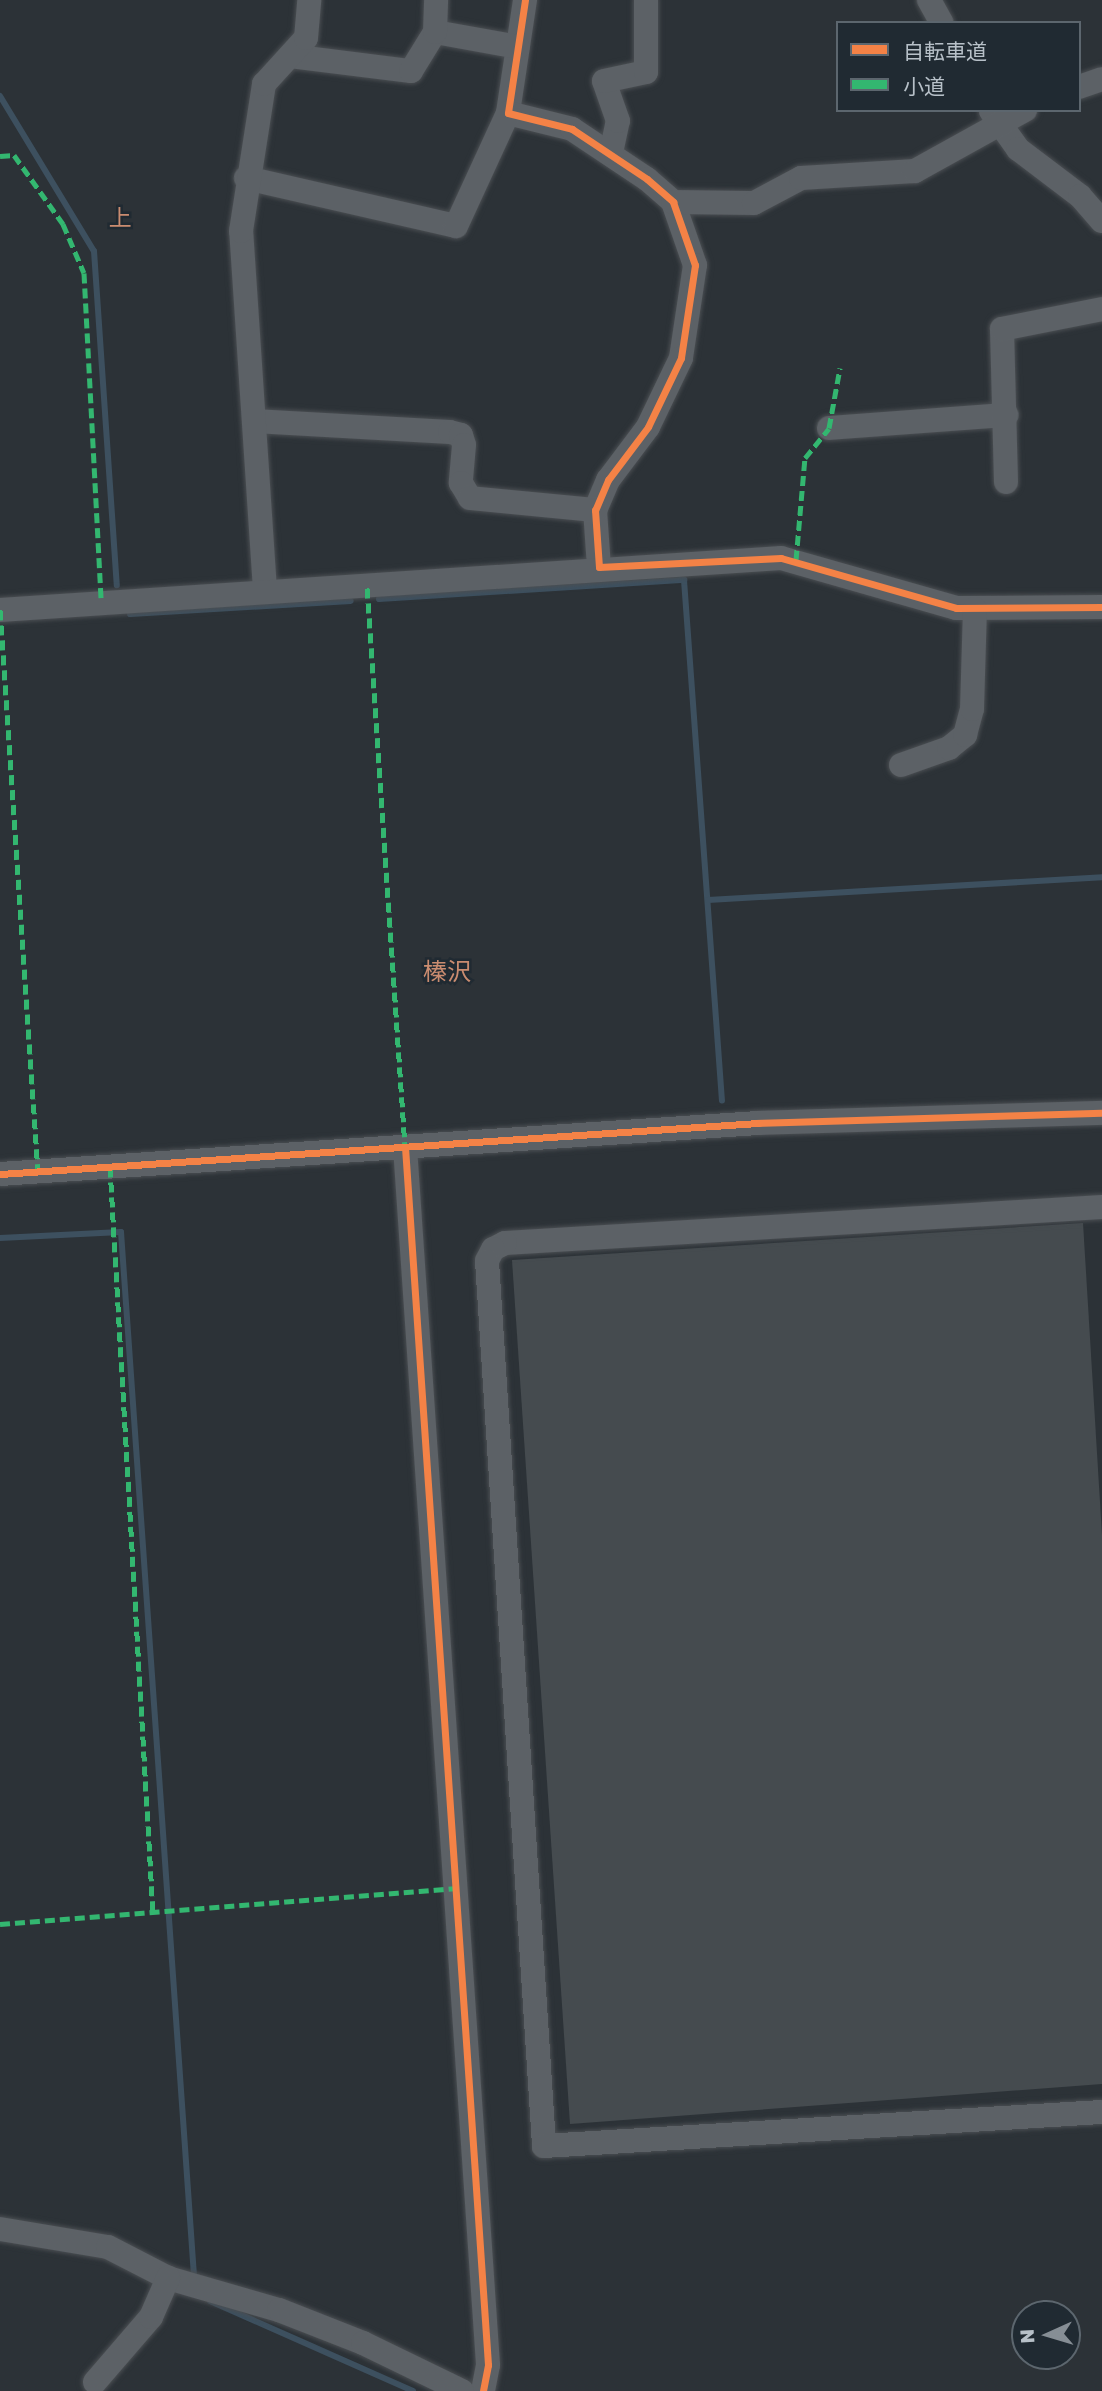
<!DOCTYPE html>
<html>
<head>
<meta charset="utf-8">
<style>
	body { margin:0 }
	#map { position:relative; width:1102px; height:2391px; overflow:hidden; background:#2c3237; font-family:"Golos Text","Noto Sans JP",sans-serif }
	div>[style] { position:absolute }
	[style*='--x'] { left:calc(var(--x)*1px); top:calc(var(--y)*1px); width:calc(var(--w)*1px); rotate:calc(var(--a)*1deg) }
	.stream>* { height:6px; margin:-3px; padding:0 3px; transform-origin:3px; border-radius:3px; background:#3d505f }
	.building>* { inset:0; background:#454b4f }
	.roads { filter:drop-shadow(0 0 2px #4a4e52) drop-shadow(0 0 2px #4a4e52) }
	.minor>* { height:24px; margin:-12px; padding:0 12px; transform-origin:12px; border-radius:12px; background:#5c6166 }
	.quiet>* { height:5px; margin-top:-2.5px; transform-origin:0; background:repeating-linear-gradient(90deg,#33b770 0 10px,transparent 0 15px) }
	.cycleway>* { height:7px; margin:-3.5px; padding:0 3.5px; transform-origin:3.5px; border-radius:3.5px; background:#f48246 }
	span { translate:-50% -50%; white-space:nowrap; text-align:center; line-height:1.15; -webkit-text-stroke:5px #202a32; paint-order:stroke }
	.neighbourhood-label { font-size:23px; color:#ca8c70 }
	.quarter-label { font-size:24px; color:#ca8c70 }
	.legend { position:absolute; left:836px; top:21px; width:245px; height:91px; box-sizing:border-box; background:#202a32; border:2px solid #5c666e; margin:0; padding:9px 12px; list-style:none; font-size:21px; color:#b7c0c8 }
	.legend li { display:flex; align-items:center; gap:14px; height:35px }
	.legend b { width:35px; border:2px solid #5c666e }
	.north { position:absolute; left:1011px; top:2300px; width:70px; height:70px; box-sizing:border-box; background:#202a32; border:2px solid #5c666e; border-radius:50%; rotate:266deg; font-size:19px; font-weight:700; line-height:28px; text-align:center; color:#b7c0c8 }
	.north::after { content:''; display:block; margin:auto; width:24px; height:32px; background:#868e95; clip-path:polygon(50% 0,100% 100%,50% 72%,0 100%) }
</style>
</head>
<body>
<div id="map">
	<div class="stream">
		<i style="--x:0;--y:96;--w:181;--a:58.8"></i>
		<i style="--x:94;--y:251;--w:335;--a:86.1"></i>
		<i style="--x:379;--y:599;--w:306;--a:-3.6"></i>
		<i style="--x:684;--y:580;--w:522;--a:85.83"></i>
		<i style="--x:130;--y:614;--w:221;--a:-3.4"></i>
		<i style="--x:708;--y:900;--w:395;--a:-3.3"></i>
		<i style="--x:0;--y:1238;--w:121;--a:-2.8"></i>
		<i style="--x:121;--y:1232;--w:1048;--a:86"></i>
		<i style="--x:210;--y:2301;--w:222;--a:23.9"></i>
	</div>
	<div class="building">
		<i style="clip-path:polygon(1083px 1223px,1102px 1535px,1102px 2084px,570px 2124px,512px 1260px)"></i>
	</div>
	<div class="roads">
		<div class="minor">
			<i style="--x:525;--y:0;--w:114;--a:98.6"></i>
			<i style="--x:508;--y:113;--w:66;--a:14"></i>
			<i style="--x:572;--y:129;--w:90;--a:33.7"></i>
			<i style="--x:647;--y:179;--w:35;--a:41"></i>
			<i style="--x:673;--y:202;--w:67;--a:70.8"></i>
			<i style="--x:695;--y:265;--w:94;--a:98.6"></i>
			<i style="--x:681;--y:358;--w:76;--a:115.6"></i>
			<i style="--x:648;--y:427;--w:66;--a:127"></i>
			<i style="--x:608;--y:480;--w:33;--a:113"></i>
			<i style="--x:595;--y:510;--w:57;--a:86"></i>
			<i style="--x:929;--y:0;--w:26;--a:61"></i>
			<i style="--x:435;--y:32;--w:84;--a:10.2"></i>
			<i style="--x:290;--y:56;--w:122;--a:7.1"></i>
			<i style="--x:411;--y:71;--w:46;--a:-58.4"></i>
			<i style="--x:435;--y:32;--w:32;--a:-88"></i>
			<i style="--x:1079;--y:87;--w:24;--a:-19"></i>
			<i style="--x:991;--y:111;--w:47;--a:54.6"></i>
			<i style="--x:1018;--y:149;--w:78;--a:37.2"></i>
			<i style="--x:1080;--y:196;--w:33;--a:49"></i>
			<i style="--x:611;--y:153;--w:33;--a:-78"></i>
			<i style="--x:618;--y:121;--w:42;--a:-109.3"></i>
			<i style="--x:604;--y:81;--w:43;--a:-12.1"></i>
			<i style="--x:646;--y:72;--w:72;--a:-90"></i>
			<i style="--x:246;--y:178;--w:215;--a:12.9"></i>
			<i style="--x:456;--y:226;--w:124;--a:-65.3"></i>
			<i style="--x:673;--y:202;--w:81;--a:0.7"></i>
			<i style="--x:754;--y:203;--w:53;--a:-28"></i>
			<i style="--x:801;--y:178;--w:114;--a:-3.5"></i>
			<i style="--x:915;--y:171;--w:126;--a:-29"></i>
			<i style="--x:254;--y:421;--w:196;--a:3.2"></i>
			<i style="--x:450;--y:432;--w:11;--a:15"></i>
			<i style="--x:461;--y:435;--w:10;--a:73"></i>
			<i style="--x:464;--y:445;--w:38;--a:95"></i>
			<i style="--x:461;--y:483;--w:17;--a:59"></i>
			<i style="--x:470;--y:498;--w:126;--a:5.5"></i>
			<i style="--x:829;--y:428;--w:178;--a:-4.2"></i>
			<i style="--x:1006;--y:482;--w:153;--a:-91.5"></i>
			<i style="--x:1002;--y:329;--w:102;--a:-11.3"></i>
			<i style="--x:265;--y:590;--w:360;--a:-93.8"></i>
			<i style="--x:241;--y:231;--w:149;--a:-81.1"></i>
			<i style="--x:264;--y:84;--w:62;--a:-47.6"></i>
			<i style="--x:306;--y:38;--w:38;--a:-85"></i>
			<i style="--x:0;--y:610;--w:783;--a:-3.81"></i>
			<i style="--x:781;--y:558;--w:182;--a:15.9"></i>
			<i style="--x:956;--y:608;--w:146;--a:-0.4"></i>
			<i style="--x:901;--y:765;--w:51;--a:-19.5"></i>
			<i style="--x:949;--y:748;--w:21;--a:-39"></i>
			<i style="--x:965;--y:735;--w:27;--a:-75"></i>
			<i style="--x:972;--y:709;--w:100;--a:-88.3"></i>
			<i style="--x:405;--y:1147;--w:1221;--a:86.1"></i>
			<i style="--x:488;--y:2365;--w:26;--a:101"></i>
			<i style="--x:0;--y:1174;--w:760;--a:-3.85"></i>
			<i style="--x:758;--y:1123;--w:344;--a:-1.7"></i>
			<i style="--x:1102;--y:1207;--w:598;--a:176.55"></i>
			<i style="--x:505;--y:1243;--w:13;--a:153"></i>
			<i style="--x:493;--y:1249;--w:13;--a:117"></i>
			<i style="--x:487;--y:1261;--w:887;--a:86.31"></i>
			<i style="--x:544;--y:2146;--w:559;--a:-3.49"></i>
			<i style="--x:0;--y:2229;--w:109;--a:9.5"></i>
			<i style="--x:108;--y:2247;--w:68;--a:27.3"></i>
			<i style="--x:168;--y:2278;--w:116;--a:16.1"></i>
			<i style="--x:279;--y:2310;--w:90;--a:21.4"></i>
			<i style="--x:363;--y:2343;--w:110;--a:25.9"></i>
			<i style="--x:95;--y:2382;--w:86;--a:-49.3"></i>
			<i style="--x:151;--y:2317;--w:43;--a:-66.4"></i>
		</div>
	</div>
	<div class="quiet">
		<i style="--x:0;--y:156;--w:14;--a:-4"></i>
		<i style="--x:14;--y:155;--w:85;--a:54.6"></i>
		<i style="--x:63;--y:224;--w:53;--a:66.8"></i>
		<i style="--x:84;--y:273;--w:329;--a:87"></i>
		<i style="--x:796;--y:560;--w:102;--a:-85"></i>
		<i style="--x:805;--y:458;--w:38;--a:-51"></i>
		<i style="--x:829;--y:428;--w:61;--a:-79.6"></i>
		<i style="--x:367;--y:588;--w:560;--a:86.11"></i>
		<i style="--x:0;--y:610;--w:563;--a:86.13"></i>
		<i style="--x:110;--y:1167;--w:746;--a:86.7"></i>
		<i style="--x:0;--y:1924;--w:456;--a:-4.5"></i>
	</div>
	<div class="cycleway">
		<i style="--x:525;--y:0;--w:114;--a:98.6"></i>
		<i style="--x:508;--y:113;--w:66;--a:14"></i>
		<i style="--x:572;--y:129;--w:90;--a:33.7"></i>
		<i style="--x:647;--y:179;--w:35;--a:41"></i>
		<i style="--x:673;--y:202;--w:67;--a:70.8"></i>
		<i style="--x:695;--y:265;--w:94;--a:98.6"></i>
		<i style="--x:681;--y:358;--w:76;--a:115.6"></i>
		<i style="--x:648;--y:427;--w:66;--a:127"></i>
		<i style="--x:608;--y:480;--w:33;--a:113"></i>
		<i style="--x:595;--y:510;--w:57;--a:86"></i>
		<i style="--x:599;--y:567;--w:182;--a:-2.8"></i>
		<i style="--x:781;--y:558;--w:182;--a:15.9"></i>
		<i style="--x:956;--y:608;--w:146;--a:-0.4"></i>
		<i style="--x:405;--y:1147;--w:1221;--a:86.1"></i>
		<i style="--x:488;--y:2365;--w:26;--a:101"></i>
		<i style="--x:0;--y:1174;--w:760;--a:-3.85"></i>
		<i style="--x:758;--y:1123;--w:344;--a:-1.7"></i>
	</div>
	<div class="neighbourhood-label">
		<span style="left:120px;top:217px">上</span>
	</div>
	<div class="quarter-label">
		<span style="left:447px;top:971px">榛沢</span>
	</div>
	<ul class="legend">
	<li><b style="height:9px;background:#f48246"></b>自転車道</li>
	<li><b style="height:9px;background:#33b770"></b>小道</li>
	</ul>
	<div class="north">N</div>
</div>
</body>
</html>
